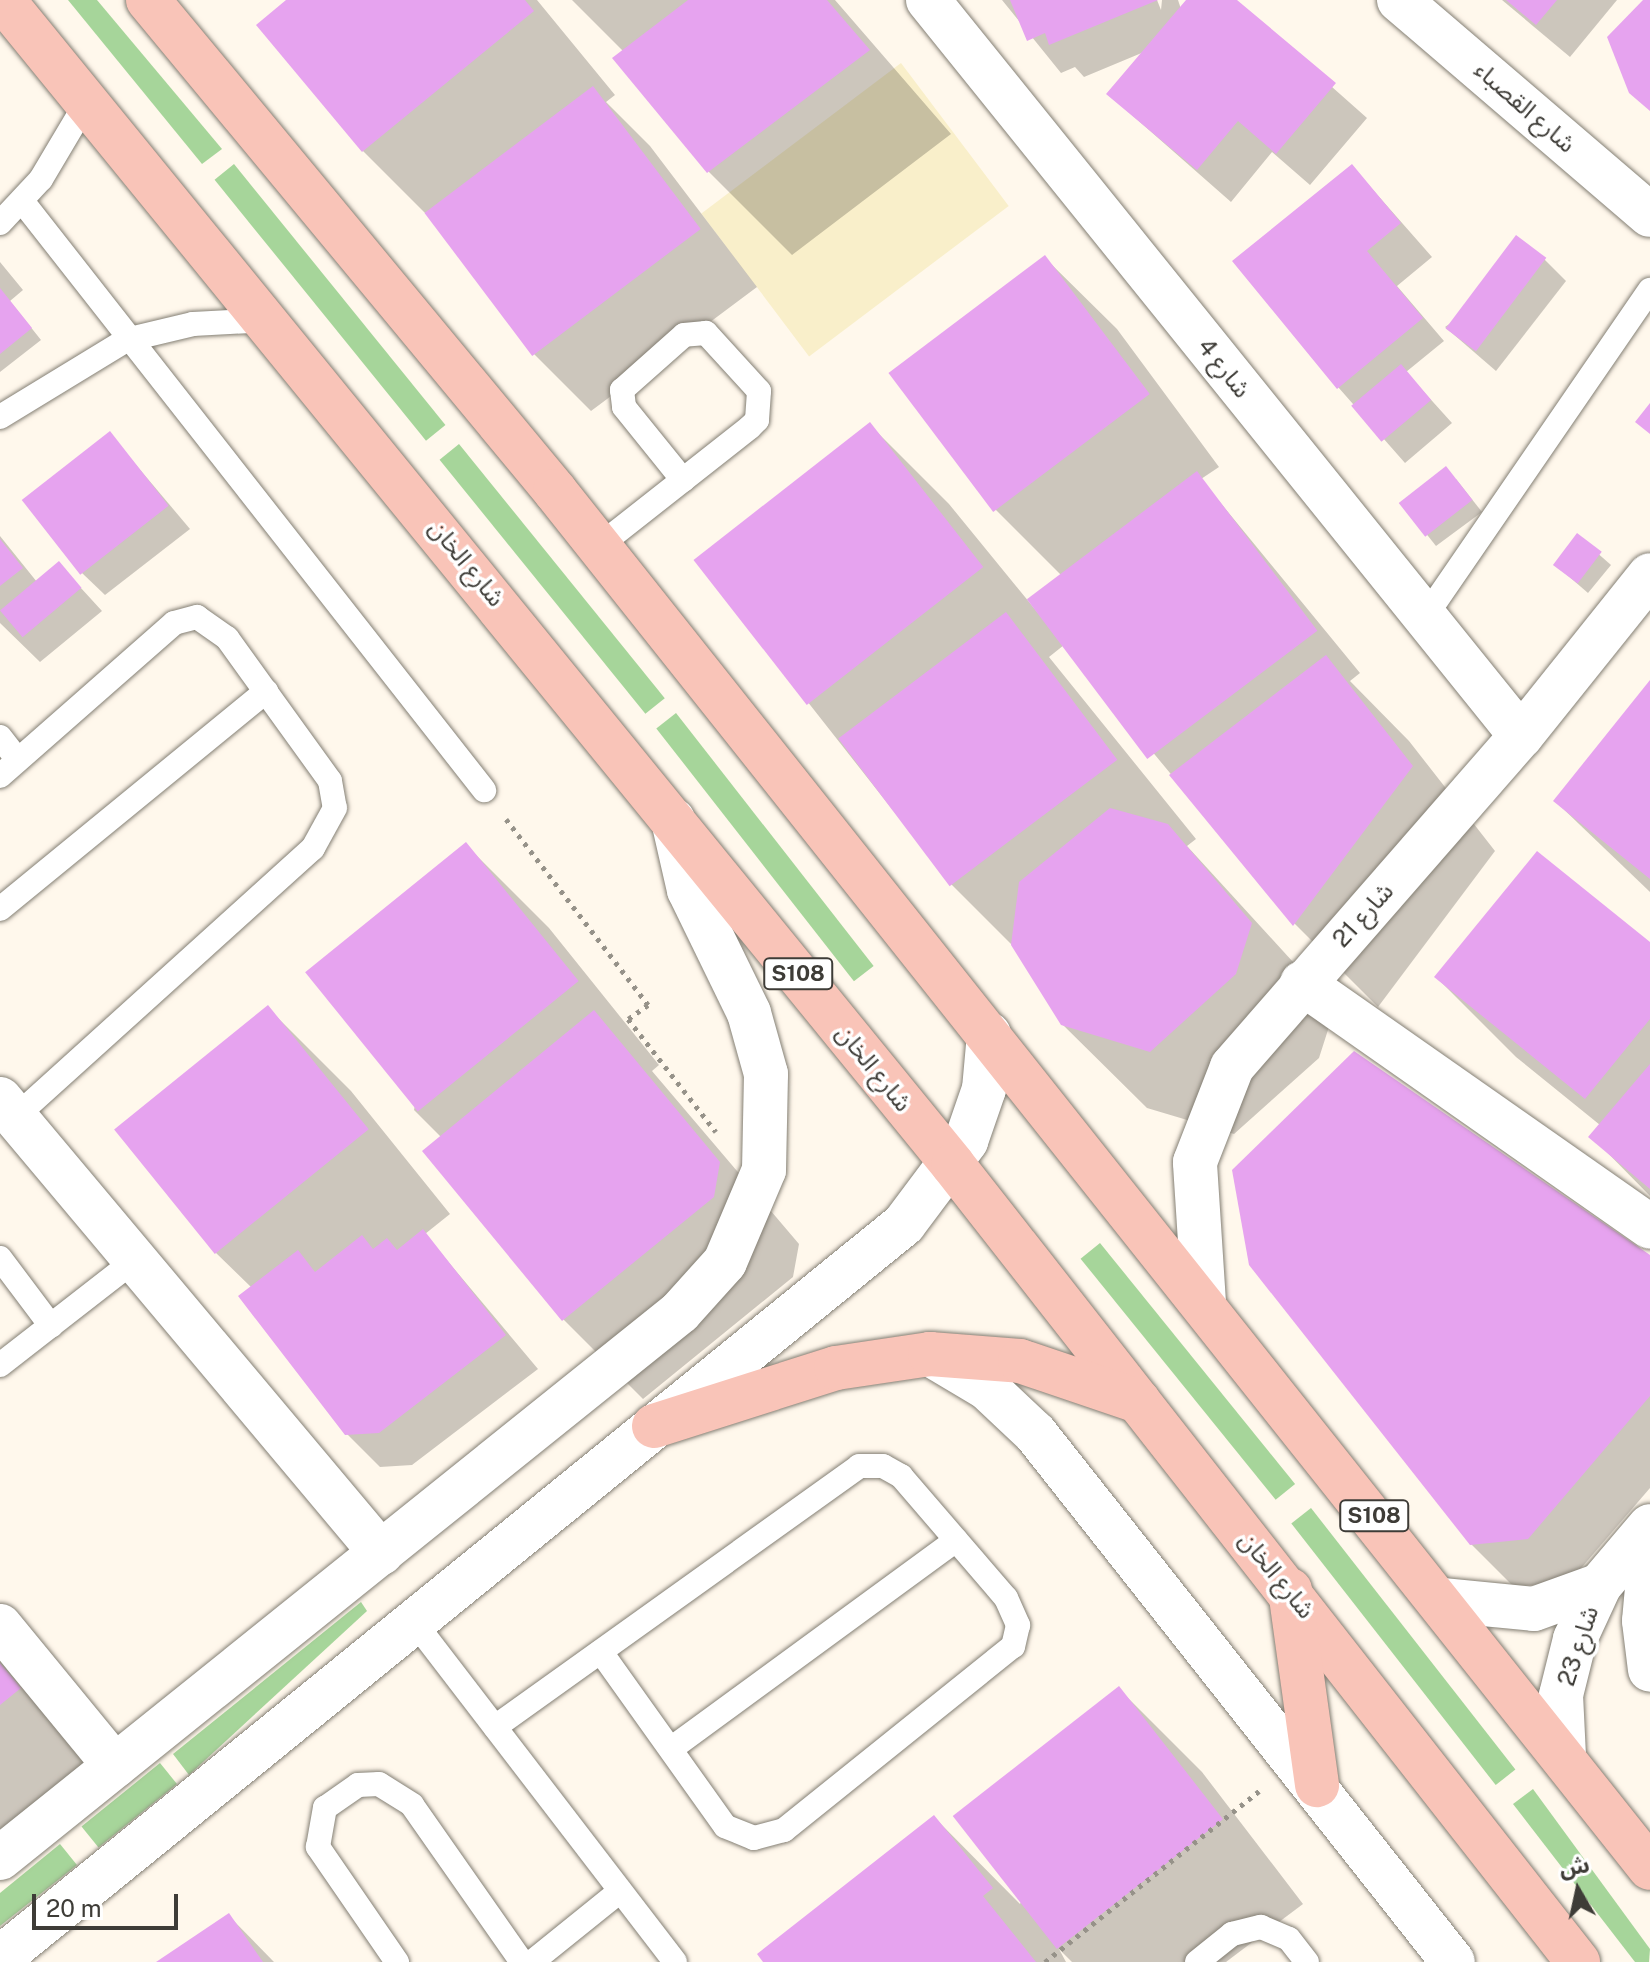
<!DOCTYPE html>
<html>
<head>
<meta charset="utf-8">
<style>
	body { margin:0 }
	#map { position:relative; width:1650px; height:1962px; overflow:hidden; background:#fff8ec; font-family:"Public Sans","Noto Sans Arabic",sans-serif }
	div>[style] { position:absolute }
	[style*='--x'] { left:calc(var(--x)*1px); top:calc(var(--y)*1px); width:calc(var(--w)*1px); rotate:calc(var(--a)*1deg) }
	.green>* { inset:0; background:#a6d59a; transform-origin:0 0 }
	.sand>* { inset:0; background:#f9efca; transform-origin:0 0 }
	.shadow>* { inset:0; background:#0003 }
	.building>* { inset:0; background:#e6a3ef; transform-origin:0 0 }
	.path>* { height:5px; margin-top:-2.5px; transform-origin:0; background:repeating-linear-gradient(90deg,#969289 0 4px,transparent 0 10px) }
	.roads { filter:drop-shadow(0 0 2px #847f74) drop-shadow(0 0 2px #847f74) }
	.service>* { height:24px; margin:-12px; padding:0 12px; transform-origin:12px; border-radius:12px; background:#fff }
	.minor>* { height:44px; margin:-22px; padding:0 22px; transform-origin:22px; border-radius:22px; background:#fff }
	.tertiary>* { height:44px; margin:-22px; padding:0 22px; transform-origin:22px; border-radius:22px; background:#fff }
	.primary>* { height:44px; margin:-22px; padding:0 22px; transform-origin:22px; border-radius:22px; background:#f9c4b8 }
	span { translate:-50% -50%; white-space:nowrap; text-align:center; line-height:1.15; -webkit-text-stroke:7px #fff; paint-order:stroke }
	.shield-label span { padding:2px 6px; background:#fff; border:2px solid; border-radius:6px; -webkit-text-stroke-width:0 }
	.shield-label { font-size:22px; color:#3e3c37; font-weight:700 }
	.street-label { font-size:24px; color:#3e3c37 }
	.north { position:absolute; left:1538px; top:1850px; width:80px; height:80px; -webkit-text-stroke:6px #fff; paint-order:stroke; rotate:351deg; font-size:22px; font-weight:700; line-height:32px; text-align:center; color:#3e3c37 }
	.north::after { content:''; display:block; margin:auto; width:28px; height:36px; background:#3e3c37; clip-path:polygon(50% 0,100% 100%,50% 72%,0 100%) }
	.scale { position:absolute; left:32px; top:1894px; width:146px; height:36px; box-sizing:border-box; border:4px solid #3e3c37; border-top:0; padding-left:10px; font-size:24px; line-height:28px; white-space:nowrap; color:#3e3c37; -webkit-text-stroke:6px #fff; paint-order:stroke }
</style>
</head>
<body>
<div id="map">
	<div class="green">
		<i style="clip-path:polygon(68px 0,97px 0,222px 149px,202px 164px)"></i>
		<i style="left:234px;top:164px;width:336px;height:25px;rotate:51deg"></i>
		<i style="left:459px;top:444px;width:327px;height:25px;rotate:51deg"></i>
		<i style="left:676px;top:713px;width:321px;height:25px;rotate:52deg"></i>
		<i style="left:1100px;top:1243px;width:310px;height:25px;rotate:51deg"></i>
		<i style="left:1311px;top:1508px;width:332px;height:25px;rotate:52deg"></i>
		<i style="clip-path:polygon(361px 1602px,367px 1611px,189px 1775px,173px 1754px)"></i>
		<i style="left:160px;top:1763px;width:27px;height:101px;rotate:51deg"></i>
		<i style="clip-path:polygon(1533px 1789px,1650px 1949px,1649px 1962px,1635px 1962px,1513px 1804px)"></i>
		<i style="clip-path:polygon(60px 1844px,77px 1865px,0 1926px,0 1893px)"></i>
	</div>
	<div class="sand">
		<i style="left:901px;top:63px;width:179px;height:250px;rotate:53deg"></i>
	</div>
	<div class="shadow">
		<i style="clip-path:polygon(290px 0,537px 0,615px 95px,606px 102px,650px 146px,757px 287px,591px 411px,534px 354px,432px 220px,363px 151px)"></i>
		<i style="clip-path:polygon(572px 0,835px 0,951px 134px,792px 255px,709px 172px,615px 59px,624px 52px)"></i>
		<i style="clip-path:polygon(1002px 0,1157px 0,1161px 10px,1162px 0,1178px 0,1181px 9px,1188px 0,1234px 0,1367px 118px,1310px 185px,1272px 152px,1231px 202px,1108px 94px,1144px 52px,1084px 77px,1075px 67px,1061px 73px)"></i>
		<i style="clip-path:polygon(1502px 0,1617px 0,1570px 57px)"></i>
		<i style="clip-path:polygon(1352px 166px,1432px 257px,1397px 286px,1444px 341px,1406px 372px,1452px 423px,1405px 463px,1338px 387px)"></i>
		<i style="clip-path:polygon(1045px 258px,1117px 329px,1219px 467px,1201px 479px,1360px 673px,1350px 681px,1409px 741px,1495px 851px,1378px 1007px,1295px 924px,1064px 645px,1049px 657px,1196px 839px,1187px 846px,1335px 1008px,1319px 1058px,1234px 1134px,1147px 1108px,1062px 1024px,1017px 950px,951px 884px,696px 560px,870px 425px,949px 504px,1061px 641px,1062px 576px,991px 505px)"></i>
		<i style="clip-path:polygon(1544px 259px,1566px 281px,1496px 371px,1445px 327px)"></i>
		<i style="clip-path:polygon(0 262px,23px 290px,10px 301px,41px 340px,0 372px)"></i>
		<i style="clip-path:polygon(110px 434px,190px 529px,105px 595px,82px 573px)"></i>
		<i style="clip-path:polygon(1456px 479px,1482px 512px,1436px 546px,1401px 502px)"></i>
		<i style="clip-path:polygon(0 536px,37px 582px,59px 564px,102px 611px,40px 662px,0 623px)"></i>
		<i style="clip-path:polygon(1578px 536px,1611px 565px,1588px 593px,1566px 574px)"></i>
		<i style="clip-path:polygon(1650px 683px,1650px 892px,1555px 801px)"></i>
		<i style="clip-path:polygon(466px 845px,549px 928px,659px 1065px,652px 1071px,799px 1244px,793px 1277px,643px 1399px,564px 1320px,425px 1152px,442px 1138px,414px 1110px)"></i>
		<i style="clip-path:polygon(1650px 944px,1650px 1196px,1591px 1136px,1600px 1125px,1516px 1057px,1436px 977px)"></i>
		<i style="clip-path:polygon(268px 1008px,351px 1091px,450px 1214px,425px 1234px,538px 1369px,412px 1465px,380px 1467px,347px 1434px,252px 1288px,215px 1252px)"></i>
		<i style="clip-path:polygon(1650px 1257px,1650px 1488px,1570px 1581px,1514px 1587px,1471px 1544px)"></i>
		<i style="clip-path:polygon(0 1659px,103px 1772px,0 1875px)"></i>
		<i style="clip-path:polygon(1119px 1689px,1202px 1772px,1303px 1904px,1226px 1962px,1072px 1962px,1059px 1949px,1066px 1962px,765px 1962px,934px 1817px,1020px 1904px)"></i>
		<i style="clip-path:polygon(229px 1916px,274px 1962px,160px 1962px)"></i>
	</div>
	<div class="building">
		<i style="clip-path:polygon(286px 0,525px 0,534px 11px,362px 152px,256px 25px)"></i>
		<i style="clip-path:polygon(688px 0,827px 0,870px 50px,707px 173px,612px 58px)"></i>
		<i style="clip-path:polygon(1010px 0,1158px 0,1049px 45px,1045px 33px,1027px 41px)"></i>
		<i style="clip-path:polygon(1186px 0,1237px 0,1336px 83px,1276px 154px,1238px 121px,1197px 170px,1106px 94px)"></i>
		<i style="clip-path:polygon(1506px 0,1557px 0,1536px 25px)"></i>
		<i style="clip-path:polygon(1643px 0,1650px 0,1650px 111px,1629px 93px,1607px 37px)"></i>
		<i style="left:593px;top:86px;width:179px;height:211px;rotate:53deg"></i>
		<i style="clip-path:polygon(1352px 164px,1401px 223px,1367px 251px,1423px 318px,1337px 389px,1232px 261px)"></i>
		<i style="left:1516px;top:235px;width:38px;height:117px;rotate:37deg"></i>
		<i style="left:1045px;top:255px;width:174px;height:196px;rotate:53deg"></i>
		<i style="clip-path:polygon(0 288px,32px 328px,0 354px)"></i>
		<i style="left:1401px;top:364px;width:47px;height:65px;rotate:50deg"></i>
		<i style="clip-path:polygon(1650px 403px,1650px 434px,1635px 422px)"></i>
		<i style="left:870px;top:422px;width:184px;height:224px;rotate:52deg"></i>
		<i style="left:110px;top:431px;width:95px;height:112px;rotate:52deg"></i>
		<i style="left:1446px;top:466px;width:43px;height:60px;rotate:52deg"></i>
		<i style="left:1197px;top:471px;width:200px;height:213px;rotate:53deg"></i>
		<i style="left:1577px;top:533px;width:31px;height:40px;rotate:37deg"></i>
		<i style="clip-path:polygon(0 539px,23px 568px,0 586px)"></i>
		<i style="left:59px;top:561px;width:35px;height:77px;rotate:50deg"></i>
		<i style="left:1006px;top:612px;width:185px;height:210px;rotate:53deg"></i>
		<i style="clip-path:polygon(1326px 655px,1413px 766px,1293px 926px,1169px 775px)"></i>
		<i style="clip-path:polygon(1650px 680px,1650px 879px,1553px 801px)"></i>
		<i style="clip-path:polygon(1110px 808px,1168px 824px,1252px 923px,1236px 974px,1150px 1052px,1061px 1025px,1011px 945px,1019px 882px)"></i>
		<i style="left:466px;top:842px;width:179px;height:207px;rotate:51deg"></i>
		<i style="clip-path:polygon(1537px 851px,1650px 942px,1650px 1019px,1585px 1099px,1434px 977px)"></i>
		<i style="left:268px;top:1005px;width:160px;height:198px;rotate:51deg"></i>
		<i style="clip-path:polygon(594px 1010px,720px 1162px,714px 1197px,562px 1321px,422px 1151px)"></i>
		<i style="clip-path:polygon(1354px 1051px,1650px 1255px,1650px 1396px,1528px 1539px,1470px 1545px,1249px 1265px,1232px 1170px)"></i>
		<i style="clip-path:polygon(1650px 1064px,1650px 1189px,1588px 1137px)"></i>
		<i style="clip-path:polygon(423px 1229px,506px 1335px,379px 1433px,345px 1435px,238px 1296px,298px 1250px,315px 1272px,362px 1235px,373px 1249px,387px 1238px,397px 1250px)"></i>
		<i style="clip-path:polygon(0 1663px,21px 1688px,0 1705px)"></i>
		<i style="left:1119px;top:1686px;width:169px;height:211px;rotate:52deg"></i>
		<i style="clip-path:polygon(934px 1815px,993px 1888px,983px 1896px,1036px 1962px,763px 1962px,757px 1954px)"></i>
		<i style="clip-path:polygon(229px 1913px,263px 1962px,156px 1962px)"></i>
	</div>
	<div class="path">
		<i style="--x:506;--y:819;--w:234;--a:52.6"></i>
		<i style="--x:648;--y:1005;--w:24;--a:145"></i>
		<i style="--x:628;--y:1019;--w:143;--a:52.1"></i>
		<i style="--x:1045;--y:1962;--w:274;--a:-38.6"></i>
	</div>
	<div class="roads">
		<div class="service">
			<i style="--x:22;--y:201;--w:749;--a:51.89"></i>
			<i style="--x:0;--y:223;--w:60;--a:-47"></i>
			<i style="--x:41;--y:179;--w:92;--a:-59.3"></i>
			<i style="--x:0;--y:417;--w:148;--a:-31.4"></i>
			<i style="--x:126;--y:340;--w:69;--a:-13.4"></i>
			<i style="--x:193;--y:324;--w:76;--a:-3"></i>
			<i style="--x:599;--y:546;--w:192;--a:-38.2"></i>
			<i style="--x:750;--y:427;--w:10;--a:-45"></i>
			<i style="--x:757;--y:420;--w:29;--a:-86"></i>
			<i style="--x:759;--y:391;--w:79;--a:-132.4"></i>
			<i style="--x:706;--y:333;--w:22;--a:175"></i>
			<i style="--x:684;--y:335;--w:83;--a:138.4"></i>
			<i style="--x:622;--y:390;--w:17;--a:83"></i>
			<i style="--x:624;--y:407;--w:94;--a:51.1"></i>
			<i style="--x:1425;--y:617;--w:397;--a:-55.5"></i>
			<i style="--x:0;--y:737;--w:29;--a:52"></i>
			<i style="--x:0;--y:776;--w:232;--a:-41.3"></i>
			<i style="--x:174;--y:623;--w:24;--a:-15"></i>
			<i style="--x:197;--y:617;--w:37;--a:35"></i>
			<i style="--x:227;--y:638;--w:176;--a:54.2"></i>
			<i style="--x:330;--y:781;--w:27;--a:80"></i>
			<i style="--x:335;--y:808;--w:46;--a:118.8"></i>
			<i style="--x:313;--y:848;--w:401;--a:137.9"></i>
			<i style="--x:0;--y:909;--w:344;--a:-39.3"></i>
			<i style="--x:0;--y:1258;--w:85;--a:53.1"></i>
			<i style="--x:0;--y:1365;--w:171;--a:-37.9"></i>
			<i style="--x:415;--y:1623;--w:427;--a:52.5"></i>
			<i style="--x:495;--y:1727;--w:448;--a:-35.6"></i>
			<i style="--x:859;--y:1466;--w:24;--a:0"></i>
			<i style="--x:883;--y:1466;--w:21;--a:29"></i>
			<i style="--x:901;--y:1476;--w:161;--a:49.3"></i>
			<i style="--x:1006;--y:1598;--w:30;--a:66"></i>
			<i style="--x:1018;--y:1625;--w:22;--a:103"></i>
			<i style="--x:1013;--y:1646;--w:294;--a:141.2"></i>
			<i style="--x:784;--y:1830;--w:31;--a:165"></i>
			<i style="--x:754;--y:1838;--w:31;--a:-158"></i>
			<i style="--x:725;--y:1826;--w:214;--a:-125.5"></i>
			<i style="--x:672;--y:1748;--w:352;--a:-36.2"></i>
			<i style="--x:397;--y:1962;--w:140;--a:-124.5"></i>
			<i style="--x:318;--y:1847;--w:40;--a:-80"></i>
			<i style="--x:325;--y:1808;--w:40;--a:-34.9"></i>
			<i style="--x:358;--y:1785;--w:21;--a:-3"></i>
			<i style="--x:379;--y:1784;--w:39;--a:32"></i>
			<i style="--x:412;--y:1805;--w:192;--a:55"></i>
			<i style="--x:532;--y:1962;--w:113;--a:-38.9"></i>
			<i style="--x:1197;--y:1962;--w:45;--a:-38.7"></i>
			<i style="--x:1232;--y:1934;--w:30;--a:-14"></i>
			<i style="--x:1261;--y:1927;--w:30;--a:23"></i>
			<i style="--x:1289;--y:1939;--w:29;--a:52"></i>
		</div>
		<div class="minor">
			<i style="--x:928;--y:0;--w:945;--a:51.14"></i>
			<i style="--x:1399;--y:0;--w:330;--a:40.6"></i>
			<i style="--x:1302;--y:983;--w:425;--a:35"></i>
			<i style="--x:0;--y:1099;--w:593;--a:50"></i>
			<i style="--x:1204;--y:1303;--w:141;--a:-93.7"></i>
			<i style="--x:1195;--y:1162;--w:102;--a:-68.7"></i>
			<i style="--x:1232;--y:1067;--w:439;--a:-48.9"></i>
			<i style="--x:1521;--y:736;--w:206;--a:-51.3"></i>
			<i style="--x:930;--y:1354;--w:66;--a:30.8"></i>
			<i style="--x:987;--y:1388;--w:66;--a:43.2"></i>
			<i style="--x:1035;--y:1433;--w:674;--a:51.69"></i>
			<i style="--x:1650;--y:1555;--w:66;--a:95.2"></i>
			<i style="--x:1644;--y:1621;--w:49;--a:83"></i>
			<i style="--x:1442;--y:1600;--w:92;--a:5.6"></i>
			<i style="--x:1534;--y:1609;--w:70;--a:-20"></i>
			<i style="--x:0;--y:1626;--w:181;--a:50.6"></i>
			<i style="--x:1564;--y:1756;--w:61;--a:-92.8"></i>
			<i style="--x:1561;--y:1695;--w:58;--a:-76"></i>
			<i style="--x:1575;--y:1639;--w:60;--a:-65.2"></i>
			<i style="--x:1600;--y:1585;--w:77;--a:-49.7"></i>
		</div>
		<div class="tertiary">
			<i style="--x:0;--y:1858;--w:872;--a:-38.76"></i>
			<i style="--x:680;--y:1312;--w:67;--a:-48"></i>
			<i style="--x:725;--y:1262;--w:100;--a:-67"></i>
			<i style="--x:764;--y:1170;--w:96;--a:-88.8"></i>
			<i style="--x:766;--y:1074;--w:63;--a:-105.6"></i>
			<i style="--x:749;--y:1013;--w:137;--a:-116"></i>
			<i style="--x:689;--y:890;--w:72;--a:-102.9"></i>
			<i style="--x:0;--y:1958;--w:1164;--a:-39.07"></i>
			<i style="--x:904;--y:1224;--w:104;--a:-53.2"></i>
			<i style="--x:966;--y:1141;--w:55;--a:-70.9"></i>
			<i style="--x:984;--y:1089;--w:55;--a:-84.8"></i>
		</div>
		<div class="primary">
			<i style="--x:3;--y:0;--w:1503;--a:50.8"></i>
			<i style="--x:953;--y:1165;--w:1013;--a:51.9"></i>
			<i style="--x:148;--y:0;--w:638;--a:50.34"></i>
			<i style="--x:555;--y:491;--w:1759;--a:51.51"></i>
			<i style="--x:654;--y:1426;--w:191;--a:-17.7"></i>
			<i style="--x:836;--y:1368;--w:95;--a:-8.5"></i>
			<i style="--x:930;--y:1354;--w:90;--a:4.4"></i>
			<i style="--x:1020;--y:1361;--w:125;--a:18.7"></i>
			<i style="--x:1290;--y:1590;--w:197;--a:82.1"></i>
		</div>
	</div>
	<div class="shield-label">
		<span style="left:798px;top:974px">S108</span>
		<span style="left:1374px;top:1516px">S108</span>
	</div>
	<div class="street-label">
		<span style="left:1525px;top:107px;rotate:41deg">شارع القصباء</span>
		<span style="left:1224px;top:368px;rotate:51deg">شارع 4</span>
		<span style="left:467px;top:563px;rotate:51deg">شارع الخان</span>
		<span style="left:1363px;top:915px;rotate:-48deg">شارع 21</span>
		<span style="left:874px;top:1068px;rotate:51deg">شارع الخان</span>
		<span style="left:1277px;top:1575px;rotate:51deg">شارع الخان</span>
		<span style="left:1578px;top:1646px;rotate:-72deg">شارع 23</span>
	</div>
	<div class="north">ش</div>
	<div class="scale">20 m</div>
</div>
</body>
</html>
